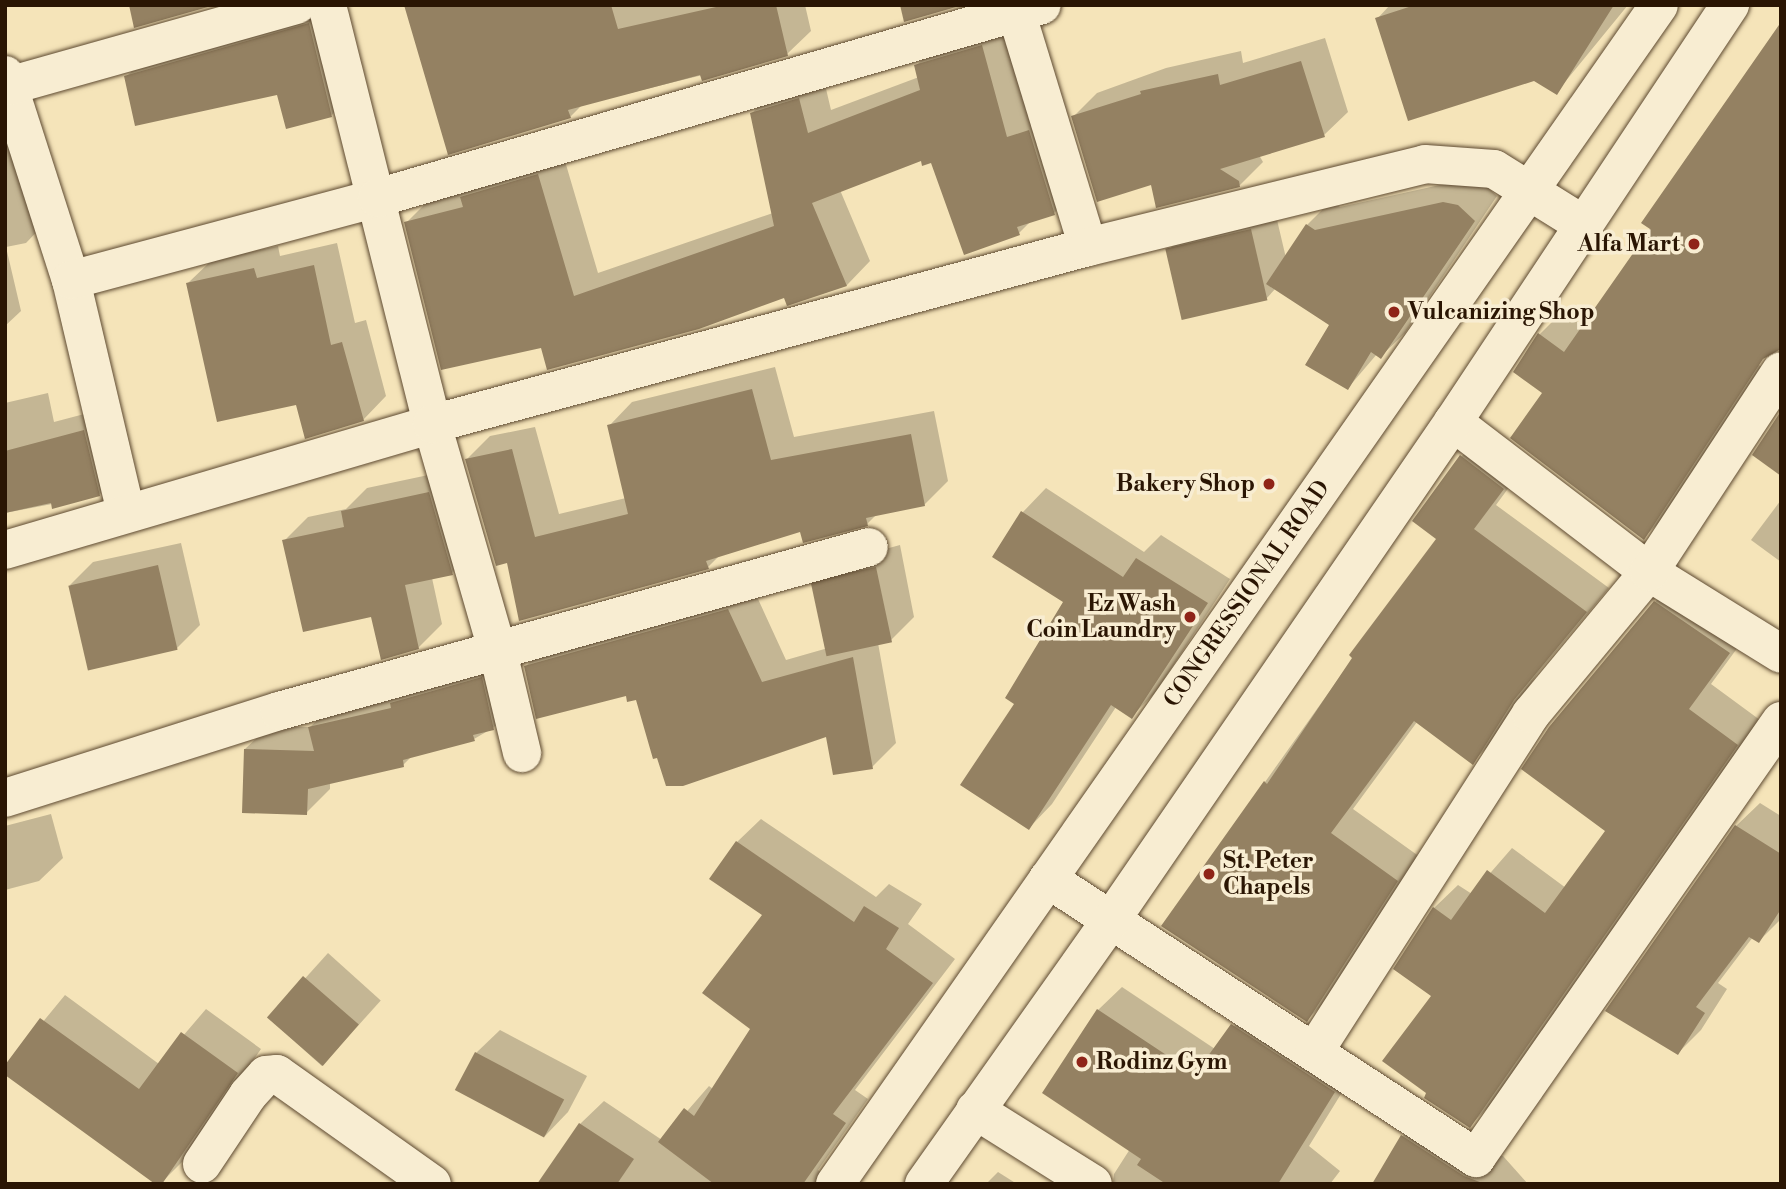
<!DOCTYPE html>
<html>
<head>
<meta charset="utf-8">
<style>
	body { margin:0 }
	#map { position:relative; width:1786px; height:1189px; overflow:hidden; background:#f5e4b9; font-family:"Libre Bodoni",serif }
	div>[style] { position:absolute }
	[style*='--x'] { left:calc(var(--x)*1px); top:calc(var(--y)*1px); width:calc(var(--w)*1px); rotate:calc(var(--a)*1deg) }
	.shadow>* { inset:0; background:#0003; transform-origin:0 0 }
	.building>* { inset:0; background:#948162; transform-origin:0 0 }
	.roads { filter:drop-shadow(0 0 2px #5d4930) drop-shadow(0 0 2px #5d4930) }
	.street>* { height:38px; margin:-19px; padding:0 19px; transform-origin:19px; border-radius:19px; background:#f8edd2 }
	.secondary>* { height:38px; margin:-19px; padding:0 19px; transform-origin:19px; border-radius:19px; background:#f8edd2 }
	.dots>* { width:19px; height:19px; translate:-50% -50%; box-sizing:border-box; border:4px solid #f8edd2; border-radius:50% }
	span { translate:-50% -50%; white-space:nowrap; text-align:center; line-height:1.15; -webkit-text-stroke:7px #f8edd2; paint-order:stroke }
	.poi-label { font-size:23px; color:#2a1503; font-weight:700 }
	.right { translate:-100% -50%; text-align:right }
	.left { translate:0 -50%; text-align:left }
	.street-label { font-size:23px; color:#2a1503 }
	.frame { position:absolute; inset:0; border:7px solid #2a1503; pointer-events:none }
</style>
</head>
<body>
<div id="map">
	<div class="shadow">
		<i style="clip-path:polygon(319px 5px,355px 91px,332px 115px,278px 93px,126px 77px,150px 53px)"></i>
		<i style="clip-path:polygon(409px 5px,805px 5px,811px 31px,787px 54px,582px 105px,570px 117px)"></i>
		<i style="clip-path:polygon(1390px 5px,1628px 5px,1556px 93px,1534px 79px,1377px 19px)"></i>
		<i style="clip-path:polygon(1006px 23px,1078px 190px,1054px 213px,1032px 220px,1019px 233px,932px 161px,922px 158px,840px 190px,870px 261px,847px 285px,788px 303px,785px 296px,542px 346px,406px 223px,430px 199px,562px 151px,598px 273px,773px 213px,752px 113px,775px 90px,823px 76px,831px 110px,919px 77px,916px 66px,939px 42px)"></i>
		<i style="clip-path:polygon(1325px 38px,1348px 112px,1324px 135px,1259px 155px,1263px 162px,1240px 185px,1152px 182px,1073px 117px,1097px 93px,1166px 68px,1241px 51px,1243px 63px)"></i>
		<i style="clip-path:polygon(5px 111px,49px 219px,26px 243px,6px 247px,21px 311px,5px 326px)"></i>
		<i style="clip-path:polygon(1467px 179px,1482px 182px,1497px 196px,1405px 333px,1381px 356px,1377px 354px,1348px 388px,1332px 324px,1276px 288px,1266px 299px,1168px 251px,1191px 227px,1274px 207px,1286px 258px,1307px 225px,1331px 201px,1340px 207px)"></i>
		<i style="clip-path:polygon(1652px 228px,1752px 360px,1763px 368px,1667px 515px,1643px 538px,1544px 393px,1540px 334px,1563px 311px,1584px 326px)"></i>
		<i style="clip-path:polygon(337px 243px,355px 323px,366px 320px,386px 396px,363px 420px,298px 403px,188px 283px,212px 260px,278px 246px,280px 256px)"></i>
		<i style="clip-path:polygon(775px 367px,794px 437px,934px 411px,948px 481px,924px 505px,877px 514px,867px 524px,802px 530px,721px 554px,708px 567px,521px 619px,508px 561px,467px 459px,490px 436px,535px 427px,559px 514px,626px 498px,609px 426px,632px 402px)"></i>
		<i style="clip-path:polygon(48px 393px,54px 422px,107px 408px,122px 471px,99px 495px,5px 513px,5px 403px)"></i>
		<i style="clip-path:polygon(1485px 433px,1526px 464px,1496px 505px,1609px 588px,1537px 674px,1496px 739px,1472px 762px,1417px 722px,1353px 809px,1420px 857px,1331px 996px,1307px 1020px,1265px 782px,1438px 539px,1462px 456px)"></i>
		<i style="clip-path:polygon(452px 470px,476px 550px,452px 573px,432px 578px,442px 624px,418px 648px,284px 541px,308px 517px,346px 509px,367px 488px)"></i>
		<i style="clip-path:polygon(1046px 488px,1144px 552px,1161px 535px,1230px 579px,1155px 693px,1132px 716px,1116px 707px,1052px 804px,1029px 828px,1017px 703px,1066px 602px,994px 556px,1023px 512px)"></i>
		<i style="clip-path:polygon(1781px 500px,1781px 562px,1751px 540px)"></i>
		<i style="clip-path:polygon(181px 543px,200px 625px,176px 649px,70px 585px,93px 562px)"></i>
		<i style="clip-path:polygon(900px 545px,914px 617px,891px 640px,878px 643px,896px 743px,872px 767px,827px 735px,637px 698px,526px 666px,549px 643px,752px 586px,786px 660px,828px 648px,814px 586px,838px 562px)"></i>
		<i style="clip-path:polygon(1678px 578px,1752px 628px,1711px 684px,1760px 720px,1493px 1102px,1470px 1126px,1433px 996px,1434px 908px,1458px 885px,1472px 894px,1512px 848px,1566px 888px,1608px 831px,1655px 602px)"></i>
		<i style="clip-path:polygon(505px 655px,517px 704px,493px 728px,474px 739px,413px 755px,403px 765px,330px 782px,330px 789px,306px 813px,245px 749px,269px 726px,310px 727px,334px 704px)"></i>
		<i style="clip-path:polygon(1760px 803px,1781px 816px,1781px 919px,1759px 941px,1753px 937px,1718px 983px,1727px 989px,1701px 1030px,1678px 1053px,1736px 826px)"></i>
		<i style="clip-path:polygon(51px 814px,63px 858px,39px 881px,5px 890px,5px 826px)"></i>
		<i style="clip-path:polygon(761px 819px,876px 897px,889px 884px,922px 904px,908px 924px,955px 959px,855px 1090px,868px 1099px,818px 1170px,830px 1179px,827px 1184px,540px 1184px,580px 1124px,604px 1101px,662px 1140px,709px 1086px,713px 1089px,752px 1028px,764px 915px,737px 842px)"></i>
		<i style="left:328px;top:953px;width:71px;height:88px;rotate:42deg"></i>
		<i style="clip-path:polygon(1122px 987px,1215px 1049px,1255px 1002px,1357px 1068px,1309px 1146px,1340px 1171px,1330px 1184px,1113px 1184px,1114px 1174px,1130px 1149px,1098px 1010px)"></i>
		<i style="clip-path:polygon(65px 995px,159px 1064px,206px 1009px,261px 1049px,183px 1161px,160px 1184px,5px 1068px)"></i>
		<i style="clip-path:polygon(500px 1030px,587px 1076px,568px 1112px,545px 1136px,476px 1053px)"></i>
		<i style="clip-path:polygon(1426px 1113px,1488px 1153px,1503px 1156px,1528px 1184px,1374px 1184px,1403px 1136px)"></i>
		<i style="clip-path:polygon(998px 1172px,1017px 1184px,986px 1184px)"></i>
	</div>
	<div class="building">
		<i style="clip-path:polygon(129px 5px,215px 5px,134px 28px)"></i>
		<i style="clip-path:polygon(404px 5px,611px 5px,618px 29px,725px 5px,776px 5px,788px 56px,702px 81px,700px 75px,568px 110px,571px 118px,448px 155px)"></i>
		<i style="clip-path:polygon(900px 5px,963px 5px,904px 22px)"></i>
		<i style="clip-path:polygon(1415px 5px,1614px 5px,1557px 95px,1534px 81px,1408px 121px,1375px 18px)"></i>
		<i style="clip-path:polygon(1781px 22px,1781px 349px,1763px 359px,1644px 540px,1510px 438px,1542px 393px,1513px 372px,1538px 333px,1564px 352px,1650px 229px,1641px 223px)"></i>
		<i style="clip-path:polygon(309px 23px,332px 117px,286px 129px,277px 95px,135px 126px,124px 76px)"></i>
		<i style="clip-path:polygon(982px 45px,1007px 137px,1029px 130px,1055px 215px,1017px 227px,1020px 235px,964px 255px,931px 163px,922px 166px,921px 161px,812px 203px,847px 286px,787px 306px,784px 298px,699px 329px,547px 370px,541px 348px,441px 370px,404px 222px,463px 207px,460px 197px,538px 174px,574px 296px,774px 226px,750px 113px,799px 98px,808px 133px,920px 90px,914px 65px)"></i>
		<i style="clip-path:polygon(1301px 61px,1325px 137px,1220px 169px,1239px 181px,1240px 187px,1156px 208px,1151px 185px,1097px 202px,1071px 116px,1141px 94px,1140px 91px,1218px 74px,1220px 85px)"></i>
		<i style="clip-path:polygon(1443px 202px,1458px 205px,1475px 221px,1381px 359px,1371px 352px,1348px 390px,1305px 365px,1329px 325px,1266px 284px,1306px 224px,1315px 230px)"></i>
		<i style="left:1251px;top:229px;width:73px;height:88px;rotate:77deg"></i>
		<i style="clip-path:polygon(314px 265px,331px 345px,342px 342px,364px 421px,305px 439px,296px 405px,217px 422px,186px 283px,254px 268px,257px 278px)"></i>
		<i style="clip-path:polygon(752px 389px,771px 460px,911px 434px,925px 506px,866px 518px,868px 526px,803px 543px,800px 532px,706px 561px,709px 569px,519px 621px,507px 563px,496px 566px,465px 459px,512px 449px,535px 537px,628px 514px,607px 425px)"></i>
		<i style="clip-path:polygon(1781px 411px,1781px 476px,1752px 455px)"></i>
		<i style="clip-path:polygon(84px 430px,100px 496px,52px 509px,51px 503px,5px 513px,5px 451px)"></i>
		<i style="clip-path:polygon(1460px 455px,1504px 489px,1474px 529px,1587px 612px,1514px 700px,1473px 765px,1414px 721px,1331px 833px,1398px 881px,1307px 1022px,1161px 926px,1264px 781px,1267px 784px,1352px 658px,1349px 655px,1436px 539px,1412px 521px)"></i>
		<i style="clip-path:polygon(429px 492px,453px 575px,405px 585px,419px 649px,381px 660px,371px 617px,303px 632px,282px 540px,344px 527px,341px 511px)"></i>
		<i style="clip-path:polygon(1021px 511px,1123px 577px,1136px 558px,1208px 603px,1132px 719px,1111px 705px,1029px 830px,960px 785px,1014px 704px,1005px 698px,1063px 602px,992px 557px)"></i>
		<i style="left:158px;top:565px;width:87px;height:92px;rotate:77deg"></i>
		<i style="left:876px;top:567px;width:77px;height:67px;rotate:78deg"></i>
		<i style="clip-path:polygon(1654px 601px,1730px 653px,1689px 709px,1738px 745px,1470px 1128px,1424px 1098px,1426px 1093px,1382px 1061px,1431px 996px,1393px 969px,1433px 907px,1451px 920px,1487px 870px,1545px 913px,1605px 831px,1521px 769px,1549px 727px)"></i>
		<i style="clip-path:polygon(728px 609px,762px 682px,853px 657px,873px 769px,833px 775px,826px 737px,683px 786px,666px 786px,657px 758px,653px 759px,636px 700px,627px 702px,626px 696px,536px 719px,524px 666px)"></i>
		<i style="clip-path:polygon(482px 677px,494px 730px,473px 735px,475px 741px,403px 760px,404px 767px,308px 789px,307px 815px,242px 813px,244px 749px,314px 751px,308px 727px,391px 708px,390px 703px)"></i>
		<i style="clip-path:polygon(1735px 825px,1781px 854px,1781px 909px,1759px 943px,1749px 937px,1696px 1007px,1705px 1013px,1678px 1055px,1605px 1011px)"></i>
		<i style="clip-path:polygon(736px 841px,854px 922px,864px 906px,899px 928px,886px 949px,933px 983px,833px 1114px,846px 1123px,803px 1184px,714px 1184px,658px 1142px,684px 1108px,694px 1116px,750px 1029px,702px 993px,762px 915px,709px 879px)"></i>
		<i style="left:303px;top:976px;width:74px;height:55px;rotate:41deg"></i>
		<i style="clip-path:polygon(1097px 1009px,1195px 1074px,1231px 1024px,1335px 1092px,1278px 1184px,1166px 1184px,1137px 1165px,1141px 1159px,1042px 1093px)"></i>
		<i style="clip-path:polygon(40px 1018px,139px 1089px,181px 1032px,238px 1073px,162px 1184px,155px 1184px,5px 1075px,5px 1065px)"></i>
		<i style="left:475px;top:1052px;width:101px;height:43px;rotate:28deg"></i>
		<i style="clip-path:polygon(579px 1123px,634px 1159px,617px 1184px,537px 1184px)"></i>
		<i style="clip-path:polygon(1401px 1135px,1464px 1176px,1485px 1184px,1372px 1184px)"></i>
	</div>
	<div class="roads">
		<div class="street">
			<i style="--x:327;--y:5;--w:432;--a:75.9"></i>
			<i style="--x:432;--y:424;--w:237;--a:73.9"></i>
			<i style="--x:498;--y:652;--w:104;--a:76.6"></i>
			<i style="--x:1014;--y:5;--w:253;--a:73"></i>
			<i style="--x:5;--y:75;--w:215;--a:72.2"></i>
			<i style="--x:71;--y:280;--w:239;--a:76.7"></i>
			<i style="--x:8;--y:86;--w:300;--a:-15.7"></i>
			<i style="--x:71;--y:280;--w:317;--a:-15"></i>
			<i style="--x:377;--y:198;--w:692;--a:-16.18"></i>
			<i style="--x:1453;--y:422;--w:247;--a:37.4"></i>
			<i style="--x:1649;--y:572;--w:155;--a:31.8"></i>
			<i style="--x:5;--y:550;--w:445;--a:-16.4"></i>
			<i style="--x:432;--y:424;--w:679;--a:-15.1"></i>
			<i style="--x:1088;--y:247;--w:347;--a:-13.8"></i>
			<i style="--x:1425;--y:164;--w:69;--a:4.1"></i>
			<i style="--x:1494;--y:169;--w:106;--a:31.9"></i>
			<i style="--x:5;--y:798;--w:287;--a:-17.6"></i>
			<i style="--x:279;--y:711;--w:612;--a:-15.53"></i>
			<i style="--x:1048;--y:879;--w:511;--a:33.1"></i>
			<i style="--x:1476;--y:1158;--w:533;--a:-55.09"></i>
			<i style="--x:1314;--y:1052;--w:402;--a:-57.3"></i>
			<i style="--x:1531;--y:714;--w:185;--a:-50.3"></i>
			<i style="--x:1649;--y:572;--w:240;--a:-56.7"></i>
			<i style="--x:975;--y:1110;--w:139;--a:32.1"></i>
			<i style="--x:202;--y:1164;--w:83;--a:-56.3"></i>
			<i style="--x:248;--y:1095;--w:27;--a:-48"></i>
			<i style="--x:266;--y:1075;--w:11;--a:-5"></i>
			<i style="--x:277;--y:1074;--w:190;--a:35.4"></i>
		</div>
		<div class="secondary">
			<i style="--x:835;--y:1184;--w:1438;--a:-55.05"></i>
			<i style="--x:924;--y:1184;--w:324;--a:-54.7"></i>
			<i style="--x:1111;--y:920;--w:604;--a:-55.52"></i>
			<i style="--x:1453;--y:422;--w:501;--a:-56.41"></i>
		</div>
	</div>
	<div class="dots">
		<i style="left:1694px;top:244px;background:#8f2418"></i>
		<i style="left:1394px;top:312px;background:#8f2418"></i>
		<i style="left:1269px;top:484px;background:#8f2418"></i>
		<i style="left:1190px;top:617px;background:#8f2418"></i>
		<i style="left:1209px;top:874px;background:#8f2418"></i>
		<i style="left:1082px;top:1062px;background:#8f2418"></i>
	</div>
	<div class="poi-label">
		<span class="right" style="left:1680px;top:244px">Alfa Mart</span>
		<span class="left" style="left:1408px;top:312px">Vulcanizing Shop</span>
		<span class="right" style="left:1255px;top:484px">Bakery Shop</span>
		<span class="right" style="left:1176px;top:617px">Ez Wash<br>Coin Laundry</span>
		<span class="left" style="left:1223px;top:874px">St. Peter<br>Chapels</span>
		<span class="left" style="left:1096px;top:1062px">Rodinz Gym</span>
	</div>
	<div class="street-label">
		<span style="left:1247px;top:594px;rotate:-55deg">CONGRESSIONAL ROAD</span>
	</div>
	<div class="frame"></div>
</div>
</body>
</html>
